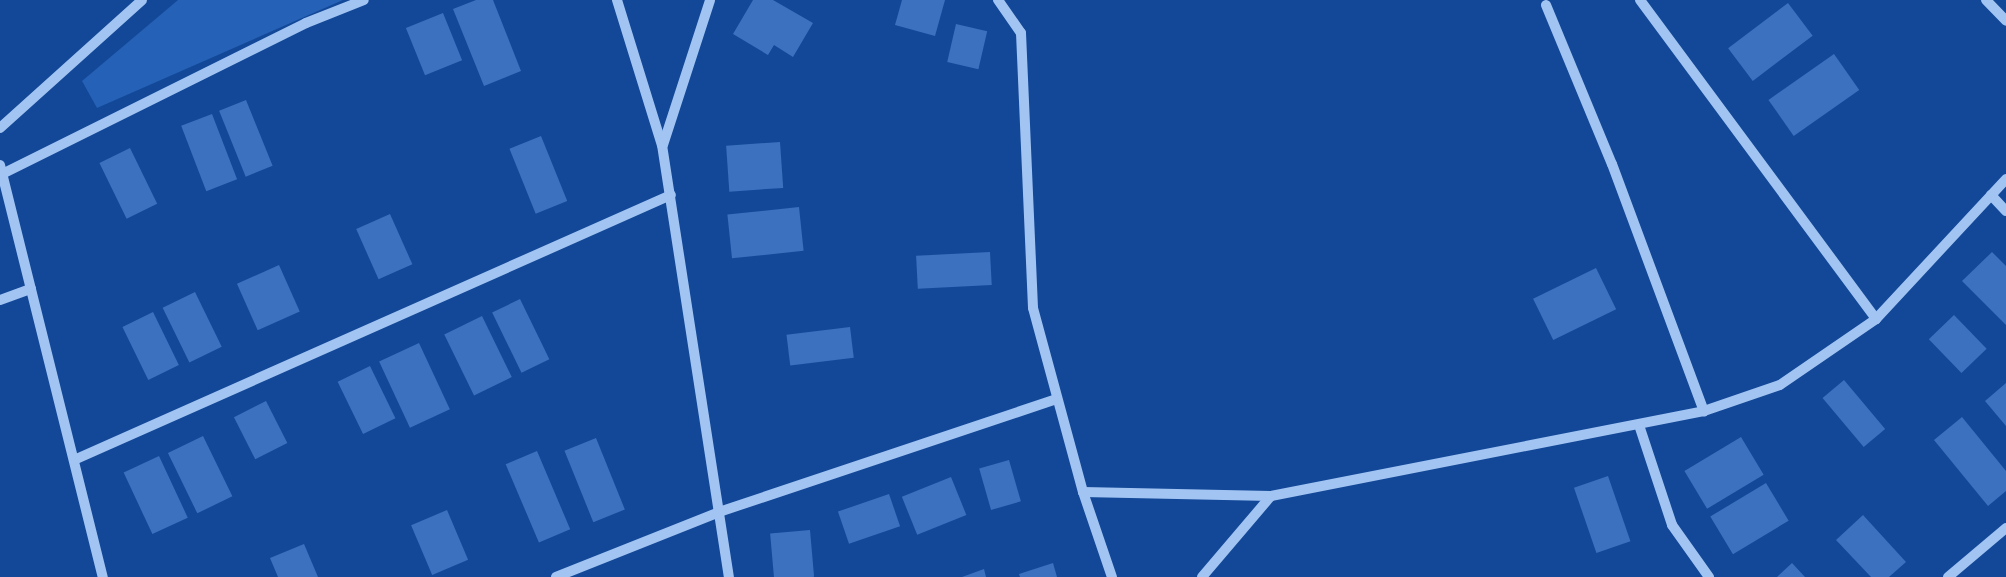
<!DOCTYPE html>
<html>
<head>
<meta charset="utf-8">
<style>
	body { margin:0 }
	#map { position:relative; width:2006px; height:577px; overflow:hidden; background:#124897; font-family:Overpass,sans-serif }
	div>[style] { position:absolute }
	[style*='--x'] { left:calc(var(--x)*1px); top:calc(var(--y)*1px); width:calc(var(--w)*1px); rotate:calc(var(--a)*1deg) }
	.green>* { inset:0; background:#2561b6 }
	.building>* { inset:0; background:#3b71bf; transform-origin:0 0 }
	.minor>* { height:10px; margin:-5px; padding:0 5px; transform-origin:5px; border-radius:5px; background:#a2c4f3 }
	span { translate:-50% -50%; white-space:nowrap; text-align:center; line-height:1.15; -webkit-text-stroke:5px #124897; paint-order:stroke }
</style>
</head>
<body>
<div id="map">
	<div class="green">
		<i style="clip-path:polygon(178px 0,343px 0,97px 108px,82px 81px)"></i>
	</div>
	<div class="building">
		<i style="clip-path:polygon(476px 0,493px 0,521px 71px,484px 86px,453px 9px)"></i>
		<i style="clip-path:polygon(753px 0,773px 0,813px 23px,793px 57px,774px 45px,768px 55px,733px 34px)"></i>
		<i style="clip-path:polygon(902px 0,945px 0,935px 36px,895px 25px)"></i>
		<i style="left:1788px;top:3px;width:41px;height:75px;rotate:53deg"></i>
		<i style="left:443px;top:13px;width:51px;height:40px;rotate:68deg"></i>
		<i style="left:956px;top:24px;width:32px;height:39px;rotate:13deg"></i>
		<i style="left:1834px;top:54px;width:44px;height:80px;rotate:55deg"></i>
		<i style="left:246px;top:100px;width:71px;height:29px;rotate:68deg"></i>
		<i style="left:212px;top:114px;width:70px;height:33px;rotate:69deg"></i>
		<i style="left:541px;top:136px;width:70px;height:34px;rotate:68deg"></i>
		<i style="left:780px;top:142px;width:46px;height:54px;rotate:86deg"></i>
		<i style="left:130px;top:148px;width:62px;height:34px;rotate:64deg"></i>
		<i style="left:799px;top:207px;width:44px;height:72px;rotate:84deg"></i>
		<i style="left:390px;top:214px;width:55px;height:37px;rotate:66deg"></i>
		<i style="left:990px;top:252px;width:33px;height:74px;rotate:87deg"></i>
		<i style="clip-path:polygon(1992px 252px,2006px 266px,2006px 325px,1962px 281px)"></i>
		<i style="left:279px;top:265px;width:51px;height:46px;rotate:66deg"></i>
		<i style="left:1596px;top:268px;width:46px;height:70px;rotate:64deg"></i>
		<i style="left:195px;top:292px;width:61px;height:36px;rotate:64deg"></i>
		<i style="left:520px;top:299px;width:67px;height:31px;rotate:64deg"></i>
		<i style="left:153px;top:312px;width:59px;height:34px;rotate:64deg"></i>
		<i style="left:1954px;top:315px;width:47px;height:35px;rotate:46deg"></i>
		<i style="left:482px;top:316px;width:68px;height:42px;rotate:64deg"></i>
		<i style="left:850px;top:327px;width:31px;height:64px;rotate:83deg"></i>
		<i style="left:419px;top:343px;width:73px;height:44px;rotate:65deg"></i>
		<i style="left:370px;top:366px;width:58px;height:36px;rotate:64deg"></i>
		<i style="left:1844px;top:380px;width:64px;height:28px;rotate:50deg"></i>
		<i style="clip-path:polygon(2006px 383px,2006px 426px,1985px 401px)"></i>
		<i style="left:266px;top:401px;width:47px;height:36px;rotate:63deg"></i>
		<i style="clip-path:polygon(1962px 417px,2006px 471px,2006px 491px,1988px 506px,1934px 440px)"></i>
		<i style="left:203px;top:436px;width:67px;height:39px;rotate:64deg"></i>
		<i style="left:1741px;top:437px;width:44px;height:66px;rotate:59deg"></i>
		<i style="left:596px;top:438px;width:77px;height:34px;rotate:68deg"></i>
		<i style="left:537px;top:451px;width:85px;height:34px;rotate:67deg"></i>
		<i style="left:159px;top:456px;width:68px;height:39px;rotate:65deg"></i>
		<i style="left:1009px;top:460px;width:43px;height:31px;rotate:74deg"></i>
		<i style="left:1608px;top:476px;width:69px;height:36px;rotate:71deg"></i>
		<i style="left:951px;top:477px;width:41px;height:53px;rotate:68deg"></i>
		<i style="left:1766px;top:483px;width:44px;height:65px;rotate:59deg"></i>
		<i style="left:889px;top:494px;width:34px;height:54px;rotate:71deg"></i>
		<i style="left:447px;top:510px;width:54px;height:39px;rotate:67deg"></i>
		<i style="clip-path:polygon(1863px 515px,1906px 562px,1889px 577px,1871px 577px,1836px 540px)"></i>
		<i style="left:810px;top:530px;width:47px;height:40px;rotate:85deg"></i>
		<i style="clip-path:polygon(304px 544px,318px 577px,278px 577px,270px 558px)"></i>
		<i style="clip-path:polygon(1053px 563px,1057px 577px,1020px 577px,1019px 574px)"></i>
		<i style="clip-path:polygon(1792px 563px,1805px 577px,1777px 577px)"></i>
		<i style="clip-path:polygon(984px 569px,986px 577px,962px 577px)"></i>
	</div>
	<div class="minor">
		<i style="--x:617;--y:0;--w:152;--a:72.8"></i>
		<i style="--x:662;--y:145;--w:437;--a:81.2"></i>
		<i style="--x:998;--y:0;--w:40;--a:55.1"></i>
		<i style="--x:1021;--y:33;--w:275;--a:87.5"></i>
		<i style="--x:1033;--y:308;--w:191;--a:74.8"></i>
		<i style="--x:1083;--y:492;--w:188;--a:1.2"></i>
		<i style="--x:1271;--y:496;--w:441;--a:-11.1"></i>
		<i style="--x:1704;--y:411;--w:80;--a:-18.9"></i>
		<i style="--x:1780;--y:385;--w:116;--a:-34.5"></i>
		<i style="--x:1876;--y:319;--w:191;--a:-47.1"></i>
		<i style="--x:1640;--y:0;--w:397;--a:53.5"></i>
		<i style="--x:1986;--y:0;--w:29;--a:46"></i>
		<i style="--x:1546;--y:5;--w:172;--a:67.5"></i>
		<i style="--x:1612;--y:164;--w:264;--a:69.6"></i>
		<i style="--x:0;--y:128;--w:191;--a:-42"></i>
		<i style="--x:663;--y:145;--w:152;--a:-72"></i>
		<i style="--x:0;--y:165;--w:425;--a:76"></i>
		<i style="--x:2;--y:174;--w:339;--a:-26.4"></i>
		<i style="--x:306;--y:23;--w:62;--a:-21.6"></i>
		<i style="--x:1991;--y:195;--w:22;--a:47"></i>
		<i style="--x:0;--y:300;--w:33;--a:-20"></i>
		<i style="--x:1639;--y:425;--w:105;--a:71.7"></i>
		<i style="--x:1672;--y:525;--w:64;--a:54.6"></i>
		<i style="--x:74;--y:460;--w:653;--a:-23.94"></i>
		<i style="--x:1083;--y:492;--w:90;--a:71.2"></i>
		<i style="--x:556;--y:577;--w:175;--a:-21.7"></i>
		<i style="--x:719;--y:512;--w:356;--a:-18.5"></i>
		<i style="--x:1202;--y:577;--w:106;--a:-49.6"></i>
		<i style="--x:1948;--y:577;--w:76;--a:-40.2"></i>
	</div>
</div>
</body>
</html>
